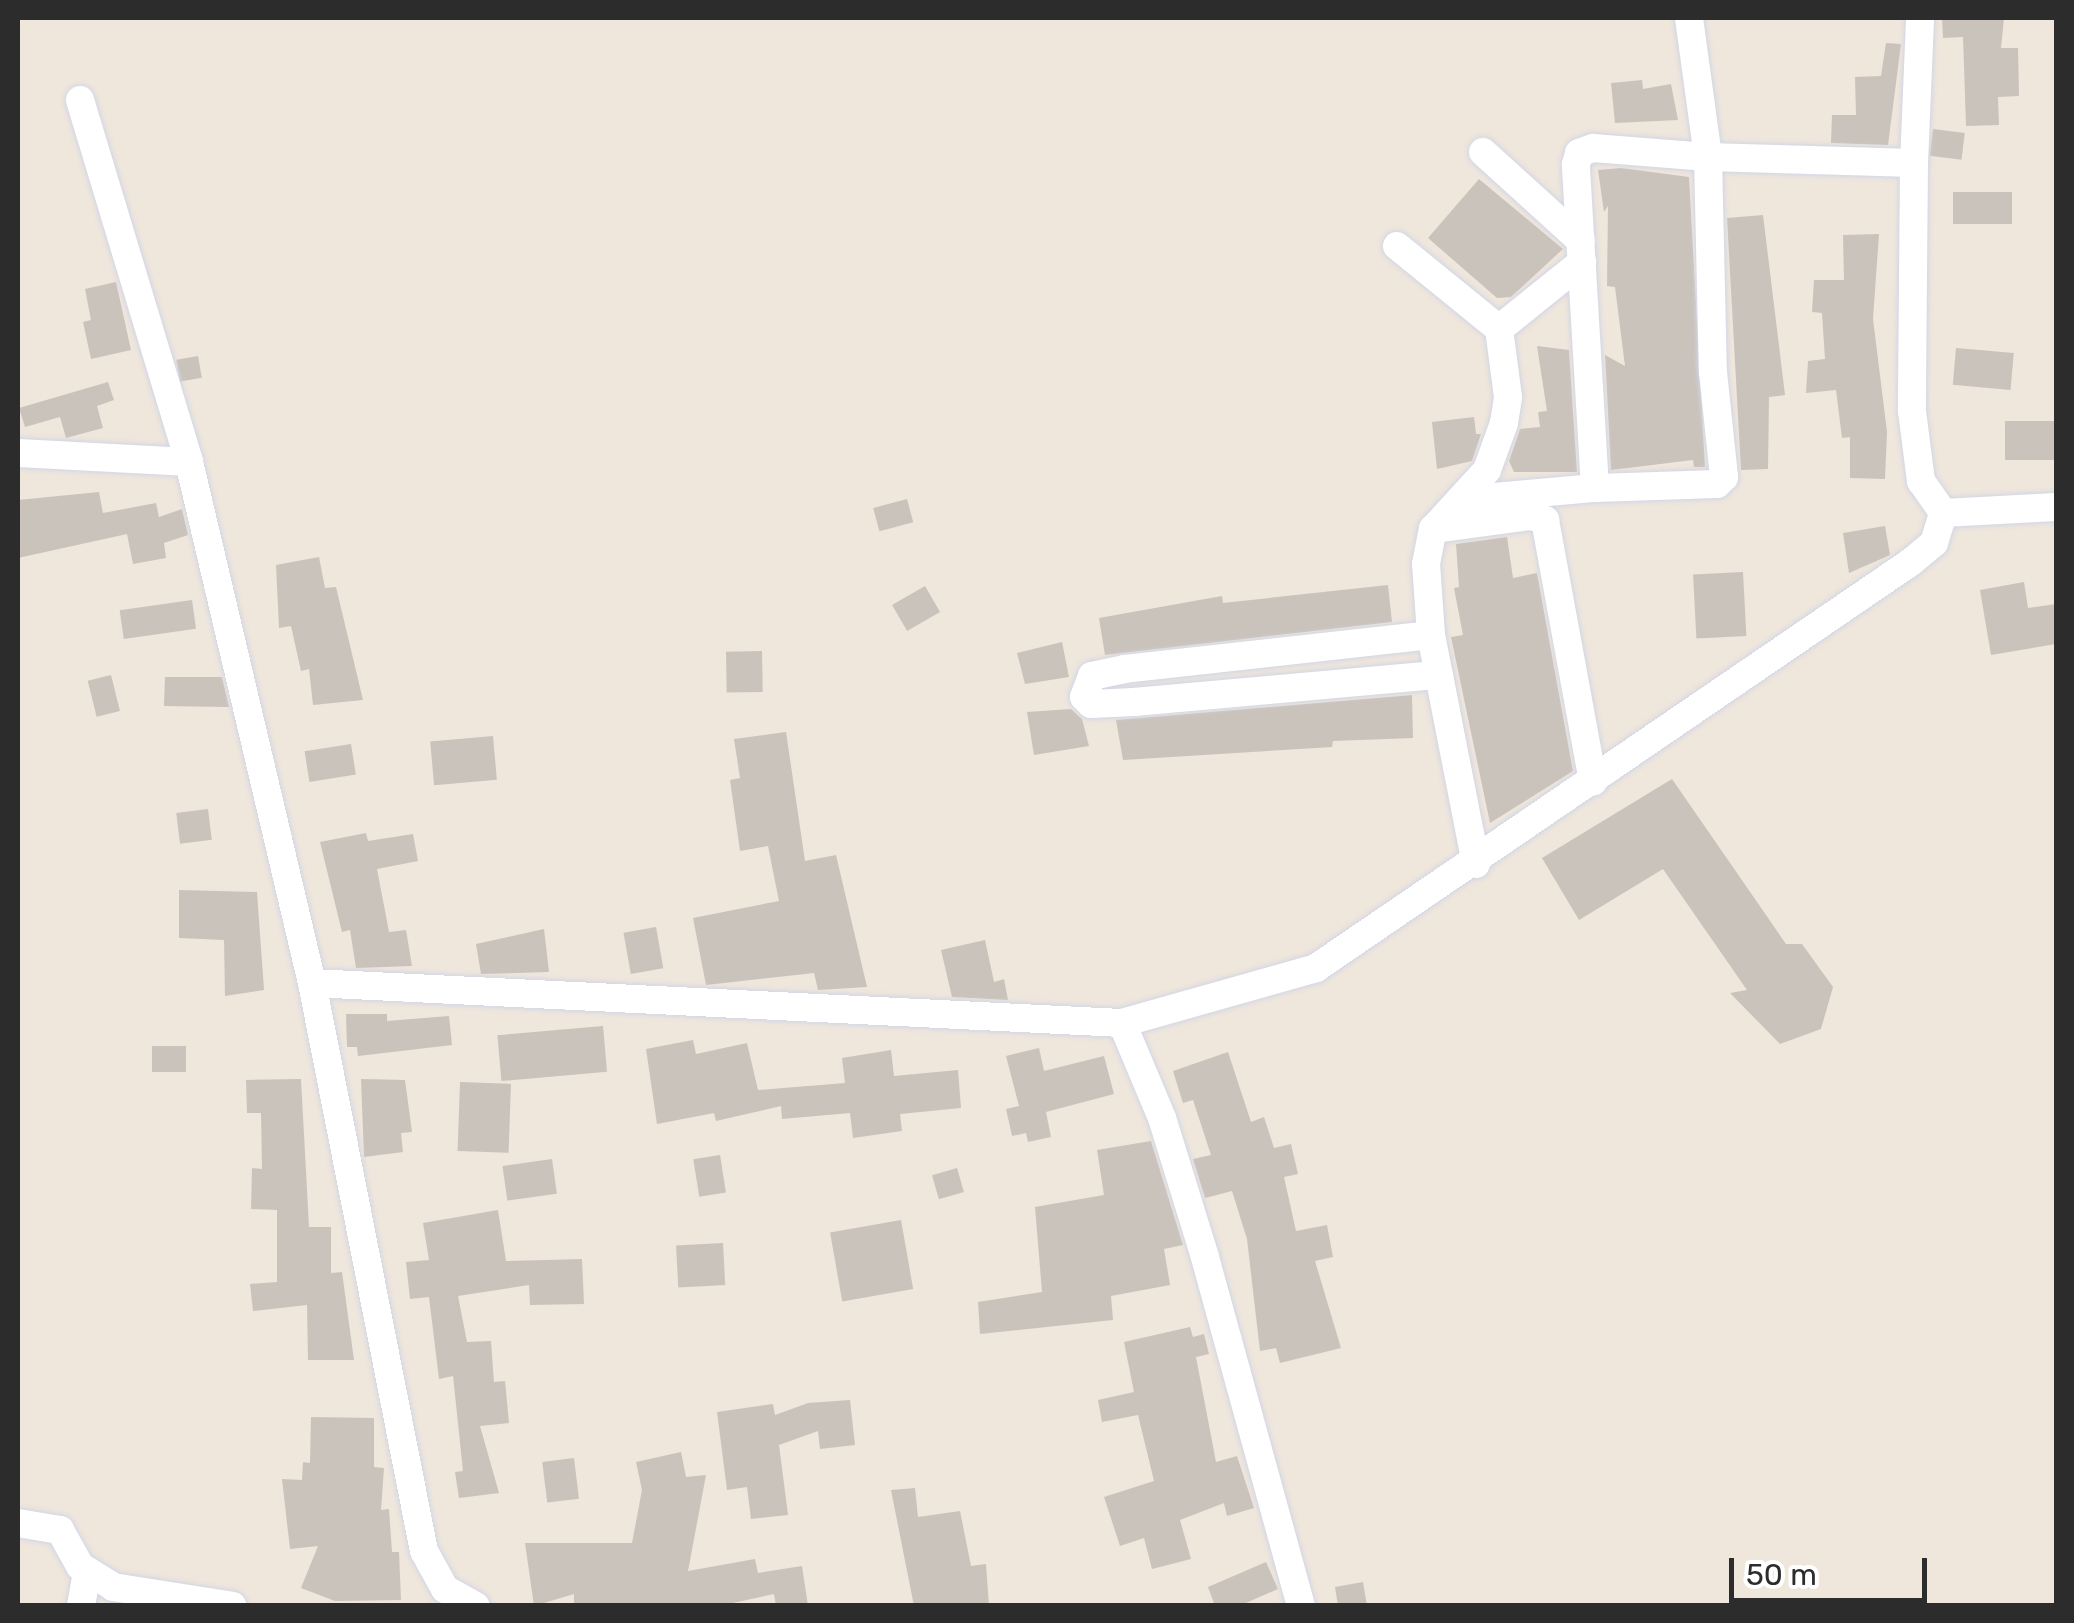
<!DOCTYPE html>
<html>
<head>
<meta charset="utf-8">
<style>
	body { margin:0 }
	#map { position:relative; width:2074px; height:1623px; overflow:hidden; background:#efe6dc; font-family:Rubik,sans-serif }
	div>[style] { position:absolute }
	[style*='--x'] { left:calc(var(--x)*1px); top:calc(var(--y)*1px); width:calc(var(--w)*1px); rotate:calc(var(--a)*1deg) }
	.building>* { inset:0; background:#cac3bc; transform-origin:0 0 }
	.roads { filter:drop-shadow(0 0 2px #d1d6e6) drop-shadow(0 0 2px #d1d6e6) }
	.street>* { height:28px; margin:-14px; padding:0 14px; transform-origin:14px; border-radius:14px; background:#fff }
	span { translate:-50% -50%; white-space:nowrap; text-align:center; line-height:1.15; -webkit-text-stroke:8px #fff; paint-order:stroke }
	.frame { position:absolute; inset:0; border:20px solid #2c2c2c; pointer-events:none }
	.scale { position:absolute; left:1729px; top:1558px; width:198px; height:45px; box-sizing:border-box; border:5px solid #2c2c2c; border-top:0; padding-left:12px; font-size:30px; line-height:35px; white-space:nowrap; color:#2c2c2c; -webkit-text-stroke:8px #fff; paint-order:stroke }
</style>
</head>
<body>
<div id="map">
	<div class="building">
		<i style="clip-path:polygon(1942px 18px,2004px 18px,2001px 48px,2018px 48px,2019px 96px,1998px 97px,1999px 125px,1966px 126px,1963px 37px,1943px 38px)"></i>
		<i style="clip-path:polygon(1886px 43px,1901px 44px,1888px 145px,1831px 143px,1832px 115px,1856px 115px,1855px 77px,1881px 76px)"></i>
		<i style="clip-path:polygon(1642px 80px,1643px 89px,1671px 84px,1678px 120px,1615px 123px,1611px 83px)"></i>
		<i style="left:1933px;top:129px;width:32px;height:27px;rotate:7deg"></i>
		<i style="clip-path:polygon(1621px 168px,1689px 177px,1705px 467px,1694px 467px,1693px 460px,1611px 470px,1605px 355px,1625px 366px,1615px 287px,1607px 286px,1608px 206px,1604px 212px,1598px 170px)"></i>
		<i style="clip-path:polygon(1479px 179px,1563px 249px,1511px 297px,1497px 298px,1428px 238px)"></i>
		<i style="left:2012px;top:192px;width:32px;height:59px;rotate:90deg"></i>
		<i style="clip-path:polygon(1763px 215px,1785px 395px,1769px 397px,1768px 469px,1741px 470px,1727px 218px)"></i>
		<i style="clip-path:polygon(1879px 234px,1873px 319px,1887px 432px,1885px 479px,1850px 478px,1850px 437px,1842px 438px,1836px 390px,1806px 393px,1808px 361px,1825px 359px,1822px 313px,1812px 312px,1814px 280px,1844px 280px,1843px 235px)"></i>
		<i style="clip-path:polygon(116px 282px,131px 350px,91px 359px,83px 322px,91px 320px,85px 289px)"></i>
		<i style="clip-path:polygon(1537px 346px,1569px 350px,1577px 472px,1514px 472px,1509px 461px,1520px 429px,1540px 427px,1538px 412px,1547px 411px)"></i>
		<i style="left:1956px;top:348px;width:58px;height:37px;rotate:5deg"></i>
		<i style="left:198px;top:356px;width:22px;height:22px;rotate:80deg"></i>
		<i style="clip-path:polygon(108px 382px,114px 400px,97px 406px,103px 428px,66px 438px,60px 417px,25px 427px,19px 408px)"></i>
		<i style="clip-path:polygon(1474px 417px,1476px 434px,1481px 434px,1472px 461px,1437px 469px,1432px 422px)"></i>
		<i style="left:2056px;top:421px;width:39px;height:51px;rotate:90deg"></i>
		<i style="clip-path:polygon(99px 492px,103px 513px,156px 503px,159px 517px,182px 509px,188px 535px,164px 543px,166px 558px,133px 564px,127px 534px,18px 558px,18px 500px)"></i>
		<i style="left:907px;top:499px;width:24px;height:35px;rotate:75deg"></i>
		<i style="clip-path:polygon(1885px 526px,1890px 555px,1849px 573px,1843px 533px)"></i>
		<i style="clip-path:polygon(1507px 537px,1513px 578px,1537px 573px,1573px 771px,1490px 823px,1451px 637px,1463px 635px,1454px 588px,1459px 587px,1456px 544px)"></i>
		<i style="clip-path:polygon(319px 557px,325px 588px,336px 587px,363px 700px,313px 705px,309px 669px,301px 671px,291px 626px,279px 628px,276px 565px)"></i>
		<i style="left:1743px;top:572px;width:64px;height:50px;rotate:87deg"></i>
		<i style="clip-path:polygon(2024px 582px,2028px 608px,2056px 604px,2056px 644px,1991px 655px,1980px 590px)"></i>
		<i style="clip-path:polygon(1388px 585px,1392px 622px,1105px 655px,1099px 618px,1222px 596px,1223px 603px)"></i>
		<i style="left:925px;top:586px;width:30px;height:38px;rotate:60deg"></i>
		<i style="left:192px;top:600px;width:29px;height:73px;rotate:82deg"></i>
		<i style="clip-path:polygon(1062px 642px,1069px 677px,1025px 684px,1017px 653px)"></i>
		<i style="left:762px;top:651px;width:41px;height:36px;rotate:89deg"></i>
		<i style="left:111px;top:675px;width:37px;height:24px;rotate:76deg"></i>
		<i style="clip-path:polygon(165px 677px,222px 677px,229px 707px,164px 706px)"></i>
		<i style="clip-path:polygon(1412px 695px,1413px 738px,1333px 741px,1332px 747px,1123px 760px,1116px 720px)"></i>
		<i style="clip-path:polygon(1071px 709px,1082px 719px,1089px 746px,1034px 755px,1027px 712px)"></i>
		<i style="clip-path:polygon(786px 732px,805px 861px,836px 855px,867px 987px,818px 990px,814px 973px,706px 985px,693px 918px,779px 901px,768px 846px,740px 851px,730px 780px,740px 778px,734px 739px)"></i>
		<i style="left:493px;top:736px;width:44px;height:63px;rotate:85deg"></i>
		<i style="left:351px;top:744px;width:31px;height:47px;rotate:81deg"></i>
		<i style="clip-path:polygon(1672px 779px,1786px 944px,1802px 944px,1833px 987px,1821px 1029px,1780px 1044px,1730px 993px,1747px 990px,1663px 869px,1579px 920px,1542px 858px)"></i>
		<i style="left:208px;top:809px;width:31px;height:32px;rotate:83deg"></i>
		<i style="clip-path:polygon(366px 833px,368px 841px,413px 834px,418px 861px,377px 869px,389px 932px,406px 930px,412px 966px,356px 968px,350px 930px,342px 932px,320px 842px)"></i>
		<i style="clip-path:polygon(179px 890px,257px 892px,264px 990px,225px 996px,224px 940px,179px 938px)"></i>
		<i style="left:656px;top:927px;width:42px;height:33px;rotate:80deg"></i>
		<i style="clip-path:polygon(544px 929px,549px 972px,481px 974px,476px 944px)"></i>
		<i style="clip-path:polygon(985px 940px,994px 982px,1004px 979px,1008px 1000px,952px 997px,941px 950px)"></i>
		<i style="clip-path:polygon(346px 1014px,387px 1014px,387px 1021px,449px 1016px,452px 1045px,358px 1056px,357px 1047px,347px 1047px)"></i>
		<i style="left:603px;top:1026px;width:46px;height:106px;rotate:85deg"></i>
		<i style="clip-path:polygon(693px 1040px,696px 1054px,747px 1043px,758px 1090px,845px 1083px,842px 1058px,891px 1050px,894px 1076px,958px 1070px,961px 1108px,900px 1114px,902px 1131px,853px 1138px,850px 1113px,782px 1119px,781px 1106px,716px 1121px,714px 1113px,657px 1124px,646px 1049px)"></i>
		<i style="left:152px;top:1046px;width:34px;height:26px"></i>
		<i style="clip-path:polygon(1039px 1048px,1044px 1071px,1104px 1056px,1114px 1094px,1046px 1112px,1051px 1137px,1028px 1142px,1026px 1133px,1012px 1136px,1006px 1109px,1019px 1106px,1006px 1056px)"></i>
		<i style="clip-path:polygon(1228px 1052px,1251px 1122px,1264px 1117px,1274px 1148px,1291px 1144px,1298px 1174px,1284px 1177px,1296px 1231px,1327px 1225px,1333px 1257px,1315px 1261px,1341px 1348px,1280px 1363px,1276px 1348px,1260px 1351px,1247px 1239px,1232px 1191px,1205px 1198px,1193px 1159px,1211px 1155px,1193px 1100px,1183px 1103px,1173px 1071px)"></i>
		<i style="clip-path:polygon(301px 1079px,309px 1227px,331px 1227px,331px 1273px,342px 1272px,354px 1360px,308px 1360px,307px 1305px,253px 1311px,250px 1284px,277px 1282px,277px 1210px,251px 1209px,252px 1168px,262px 1169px,261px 1113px,247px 1113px,246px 1080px)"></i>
		<i style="clip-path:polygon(361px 1079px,405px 1080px,412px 1132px,401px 1133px,403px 1152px,364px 1157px)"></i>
		<i style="left:460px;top:1082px;width:51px;height:69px;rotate:2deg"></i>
		<i style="clip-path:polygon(1151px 1141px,1183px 1245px,1164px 1249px,1170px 1285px,1111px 1296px,1113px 1320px,980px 1334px,978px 1302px,1042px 1292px,1035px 1207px,1104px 1195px,1097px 1150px)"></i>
		<i style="left:720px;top:1155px;width:38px;height:27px;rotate:81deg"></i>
		<i style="left:552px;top:1159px;width:35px;height:50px;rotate:82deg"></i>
		<i style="left:957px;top:1168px;width:25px;height:26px;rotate:74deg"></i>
		<i style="clip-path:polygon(498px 1210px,506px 1261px,582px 1259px,584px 1304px,530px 1305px,529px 1285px,458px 1296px,467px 1342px,491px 1341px,494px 1382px,505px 1381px,509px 1423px,480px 1426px,499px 1493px,459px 1498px,455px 1472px,463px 1471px,453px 1376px,439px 1379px,429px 1297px,410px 1299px,406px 1262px,429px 1260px,423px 1223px)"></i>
		<i style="left:901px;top:1220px;width:70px;height:72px;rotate:80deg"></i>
		<i style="left:723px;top:1243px;width:42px;height:47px;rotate:87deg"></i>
		<i style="clip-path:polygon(1190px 1327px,1193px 1337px,1204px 1334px,1209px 1354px,1196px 1357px,1216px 1462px,1237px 1456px,1254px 1508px,1227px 1516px,1224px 1503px,1180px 1520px,1191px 1559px,1152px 1569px,1144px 1538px,1120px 1546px,1104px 1497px,1154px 1481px,1138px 1415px,1102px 1422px,1098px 1400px,1134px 1392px,1124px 1342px)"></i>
		<i style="clip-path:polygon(850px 1400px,855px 1445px,820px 1449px,818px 1431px,779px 1445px,788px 1515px,751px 1519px,747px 1487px,727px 1490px,717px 1412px,773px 1404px,775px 1415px,808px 1403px)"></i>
		<i style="clip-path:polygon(311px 1417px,374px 1418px,374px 1467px,384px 1468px,381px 1510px,389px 1509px,392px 1552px,399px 1552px,401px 1600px,335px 1601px,301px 1588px,318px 1546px,290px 1549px,282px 1479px,302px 1480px,303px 1462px,310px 1463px)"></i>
		<i style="clip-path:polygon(681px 1452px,686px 1477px,706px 1475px,688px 1571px,755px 1559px,758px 1573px,802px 1566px,808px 1606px,776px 1606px,774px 1594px,719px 1606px,638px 1606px,574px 1603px,574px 1594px,534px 1606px,525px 1543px,632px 1543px,642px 1490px,636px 1462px)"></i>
		<i style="left:574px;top:1458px;width:41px;height:32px;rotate:83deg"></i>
		<i style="clip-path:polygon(915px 1488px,918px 1517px,960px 1511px,971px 1566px,986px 1564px,989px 1606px,914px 1606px,891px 1490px)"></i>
		<i style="clip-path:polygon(1266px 1562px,1278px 1589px,1239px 1606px,1215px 1606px,1208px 1587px)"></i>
		<i style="clip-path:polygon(1363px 1582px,1367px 1606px,1338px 1606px,1335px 1587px)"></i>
	</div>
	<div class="roads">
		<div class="street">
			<i style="--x:1689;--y:18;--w:140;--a:82.2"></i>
			<i style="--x:1708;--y:157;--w:206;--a:1.7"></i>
			<i style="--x:1914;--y:163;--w:248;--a:90.5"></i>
			<i style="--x:1912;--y:411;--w:71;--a:82.7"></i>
			<i style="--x:1921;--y:481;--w:39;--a:55"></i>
			<i style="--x:80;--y:100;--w:378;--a:73.2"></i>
			<i style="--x:189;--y:462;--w:535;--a:76.72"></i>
			<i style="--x:312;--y:983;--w:579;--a:78.85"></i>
			<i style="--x:424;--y:1551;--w:43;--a:61.1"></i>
			<i style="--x:445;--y:1589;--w:35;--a:29"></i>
			<i style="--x:1593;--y:148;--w:115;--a:4.5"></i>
			<i style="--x:1708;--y:157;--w:215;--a:88.7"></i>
			<i style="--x:1713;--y:372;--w:106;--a:84"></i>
			<i style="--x:1724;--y:477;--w:10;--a:135"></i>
			<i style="--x:1717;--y:484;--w:122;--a:178.1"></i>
			<i style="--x:1595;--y:488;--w:324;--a:-93.4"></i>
			<i style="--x:1576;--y:165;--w:12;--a:-76"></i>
			<i style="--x:1579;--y:153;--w:15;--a:-20"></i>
			<i style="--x:1483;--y:152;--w:132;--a:42.2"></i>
			<i style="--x:1914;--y:163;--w:145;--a:-87.6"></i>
			<i style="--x:1397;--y:246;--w:132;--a:39.1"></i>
			<i style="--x:1499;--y:329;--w:107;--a:-38.9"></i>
			<i style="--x:18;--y:453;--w:171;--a:3"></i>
			<i style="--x:1460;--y:500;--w:136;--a:-5.1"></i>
			<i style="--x:1433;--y:529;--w:99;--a:-7.6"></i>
			<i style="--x:1531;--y:516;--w:15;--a:16"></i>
			<i style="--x:1545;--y:520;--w:266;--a:79.6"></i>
			<i style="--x:1431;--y:635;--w:308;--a:173.7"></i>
			<i style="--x:1125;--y:669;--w:34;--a:168"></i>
			<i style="--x:1092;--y:676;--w:22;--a:111"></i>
			<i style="--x:1084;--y:697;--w:10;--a:45"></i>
			<i style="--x:1091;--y:704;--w:43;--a:-2.7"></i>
			<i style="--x:1134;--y:702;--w:306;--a:-5.1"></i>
			<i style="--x:1476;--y:864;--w:233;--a:-101.1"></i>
			<i style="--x:1431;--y:635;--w:71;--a:-94"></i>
			<i style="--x:1426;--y:564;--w:36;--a:-79"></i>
			<i style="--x:1433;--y:529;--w:80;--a:-47.5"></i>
			<i style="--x:1487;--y:470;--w:50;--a:-70.1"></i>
			<i style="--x:1504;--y:423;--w:26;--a:-81"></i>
			<i style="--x:1508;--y:397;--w:69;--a:-97.5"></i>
			<i style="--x:312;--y:983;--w:811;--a:2.83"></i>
			<i style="--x:18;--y:1523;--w:43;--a:9.5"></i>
			<i style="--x:60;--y:1530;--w:41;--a:60.9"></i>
			<i style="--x:80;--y:1566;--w:39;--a:32"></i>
			<i style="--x:113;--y:1587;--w:121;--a:9"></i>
			<i style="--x:81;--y:1606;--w:34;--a:-80"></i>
			<i style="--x:1301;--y:1606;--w:362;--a:-105.4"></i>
			<i style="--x:1205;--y:1257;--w:145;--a:-107.2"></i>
			<i style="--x:1162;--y:1118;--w:103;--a:-112.8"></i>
			<i style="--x:1122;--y:1023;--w:202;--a:-15.8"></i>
			<i style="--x:1316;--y:968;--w:720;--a:-34.31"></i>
			<i style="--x:1911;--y:562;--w:30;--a:-40"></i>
			<i style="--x:1934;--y:543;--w:31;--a:-73"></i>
			<i style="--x:1943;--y:513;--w:113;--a:-3"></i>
		</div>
	</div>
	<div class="frame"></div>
	<div class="scale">50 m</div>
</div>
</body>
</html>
